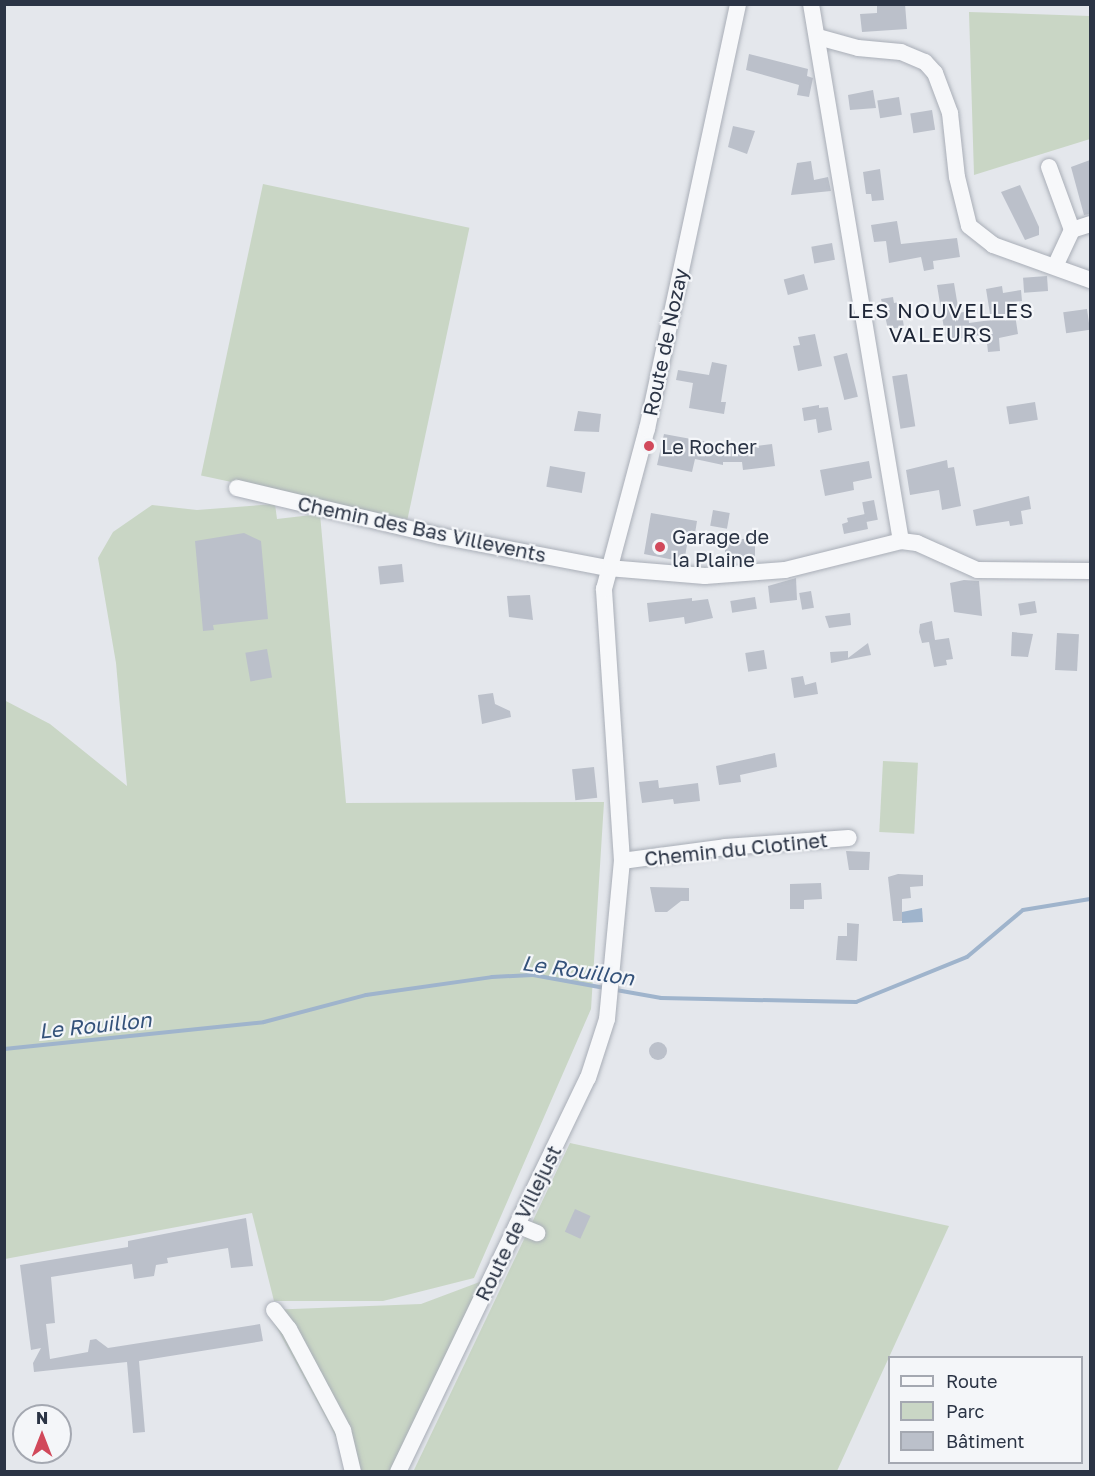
<!DOCTYPE html>
<html>
<head>
<meta charset="utf-8">
<style>
	body { margin:0 }
	#map { position:relative; width:1095px; height:1476px; overflow:hidden; background:#e4e7ec; font-family:"Golos Text",sans-serif }
	div>[style] { position:absolute }
	[style*='--x'] { left:calc(var(--x)*1px); top:calc(var(--y)*1px); width:calc(var(--w)*1px); rotate:calc(var(--a)*1deg) }
	.green>* { inset:0; background:#c9d6c5; transform-origin:0 0 }
	.water>* { inset:0; background:#9fb4cc }
	.stream>* { height:4px; margin:-2px; padding:0 2px; transform-origin:2px; border-radius:2px; background:#9fb4cc }
	.building>* { inset:0; background:#bbc0ca; transform-origin:0 0 }
	.round { border-radius:50% }
	.roads { filter:drop-shadow(0 0 2px #a9aeb7) drop-shadow(0 0 2px #a9aeb7) }
	.minor>* { height:16px; margin:-8px; padding:0 8px; transform-origin:8px; border-radius:8px; background:#f7f8fa }
	.dots>* { width:16px; height:16px; translate:-50% -50%; box-sizing:border-box; border:3px solid #f4f6f9; border-radius:50% }
	span { translate:-50% -50%; white-space:nowrap; text-align:center; line-height:1.15; -webkit-text-stroke:4.5px #f4f6f9; paint-order:stroke }
	.street-label { font-size:20px; color:#2b3445 }
	.poi-label { font-size:20px; color:#2b3445 }
	.left { translate:0 -50%; text-align:left }
	.neighbourhood-label { font-size:21px; color:#1d2536; letter-spacing:1.5px }
	.water-label { font-size:21px; color:#34527a; font-style:italic }
	.frame { position:absolute; inset:0; border:6px solid #2b3445; pointer-events:none }
	.legend { position:absolute; left:888px; top:1356px; width:195px; height:108px; box-sizing:border-box; background:#f4f6f9; border:2px solid #a4a8b1; margin:0; padding:8px 10px; list-style:none; font-size:18px; color:#2b3445 }
	.legend li { display:flex; align-items:center; gap:12px; height:30px }
	.legend b { width:30px; border:2px solid #a4a8b1 }
	.north { position:absolute; left:12px; top:1404px; width:60px; height:60px; box-sizing:border-box; background:#f4f6f9; border:2px solid #a4a8b1; border-radius:50%; rotate:0deg; font-size:16px; font-weight:700; line-height:24px; text-align:center; color:#2b3445 }
	.north::after { content:''; display:block; margin:auto; width:21px; height:27px; background:#d1495b; clip-path:polygon(50% 0,100% 100%,50% 72%,0 100%) }
</style>
</head>
<body>
<div id="map">
	<div class="green">
		<i style="clip-path:polygon(969px 12px,1090px 16px,1090px 139px,974px 175px)"></i>
		<i style="left:263px;top:184px;width:211px;height:298px;rotate:12deg"></i>
		<i style="clip-path:polygon(275px 504px,277px 519px,320px 514px,346px 803px,604px 802px,591px 1009px,474px 1278px,383px 1301px,274px 1301px,252px 1213px,5px 1259px,4px 700px,50px 724px,127px 786px,116px 663px,98px 558px,113px 532px,152px 505px,197px 510px)"></i>
		<i style="left:883px;top:761px;width:35px;height:71px;rotate:3deg"></i>
		<i style="clip-path:polygon(570px 1143px,949px 1226px,837px 1471px,413px 1472px)"></i>
		<i style="clip-path:polygon(485px 1280px,396px 1471px,345px 1471px,341px 1448px,330px 1425px,267px 1310px,421px 1304px)"></i>
	</div>
	<div class="water">
		<i style="clip-path:polygon(922px 908px,923px 922px,902px 923px,902px 912px)"></i>
	</div>
	<div class="stream">
		<i style="--x:616;--y:990;--w:46;--a:10.1"></i>
		<i style="--x:661;--y:998;--w:195;--a:1.2"></i>
		<i style="--x:856;--y:1002;--w:120;--a:-22.1"></i>
		<i style="--x:967;--y:957;--w:73;--a:-40"></i>
		<i style="--x:1023;--y:910;--w:68;--a:-9.3"></i>
		<i style="--x:4;--y:1049;--w:261;--a:-5.9"></i>
		<i style="--x:264;--y:1022;--w:106;--a:-14.8"></i>
		<i style="--x:366;--y:995;--w:127;--a:-8.1"></i>
		<i style="--x:492;--y:977;--w:41;--a:-2.8"></i>
		<i style="--x:533;--y:975;--w:73;--a:10.2"></i>
	</div>
	<div class="building">
		<i style="clip-path:polygon(877px 4px,905px 4px,907px 29px,862px 32px,860px 14px,877px 13px)"></i>
		<i style="clip-path:polygon(749px 54px,808px 69px,807px 76px,813px 78px,809px 97px,797px 95px,799px 85px,746px 70px)"></i>
		<i style="clip-path:polygon(873px 90px,876px 108px,850px 110px,848px 95px)"></i>
		<i style="left:899px;top:97px;width:18px;height:22px;rotate:81deg"></i>
		<i style="left:932px;top:110px;width:20px;height:22px;rotate:81deg"></i>
		<i style="clip-path:polygon(733px 126px,755px 131px,747px 154px,728px 147px)"></i>
		<i style="clip-path:polygon(1090px 160px,1090px 214px,1084px 215px,1071px 167px)"></i>
		<i style="clip-path:polygon(811px 161px,814px 180px,828px 177px,831px 191px,791px 195px,797px 163px)"></i>
		<i style="clip-path:polygon(880px 169px,884px 200px,872px 201px,871px 194px,866px 194px,863px 172px)"></i>
		<i style="clip-path:polygon(1020px 185px,1039px 227px,1039px 235px,1025px 240px,1001px 192px)"></i>
		<i style="clip-path:polygon(897px 221px,901px 244px,957px 238px,960px 257px,933px 261px,934px 269px,924px 271px,921px 257px,889px 263px,886px 241px,874px 242px,871px 225px)"></i>
		<i style="left:832px;top:243px;width:17px;height:21px;rotate:80deg"></i>
		<i style="left:804px;top:274px;width:16px;height:21px;rotate:75deg"></i>
		<i style="left:1047px;top:276px;width:15px;height:24px;rotate:86deg"></i>
		<i style="clip-path:polygon(954px 283px,959px 313px,968px 311px,969px 323px,991px 320px,986px 289px,1002px 286px,1003px 293px,1021px 290px,1022px 301px,1013px 302px,1018px 334px,999px 338px,1000px 351px,988px 352px,986px 334px,946px 341px,937px 285px)"></i>
		<i style="clip-path:polygon(893px 297px,894px 303px,900px 302px,904px 327px,888px 329px,881px 299px)"></i>
		<i style="left:1087px;top:309px;width:21px;height:24px;rotate:82deg"></i>
		<i style="clip-path:polygon(815px 334px,822px 366px,798px 371px,793px 346px,800px 345px,798px 337px)"></i>
		<i style="left:847px;top:353px;width:45px;height:14px;rotate:76deg"></i>
		<i style="clip-path:polygon(712px 362px,727px 365px,721px 402px,726px 402px,724px 414px,689px 408px,693px 383px,676px 380px,678px 370px,709px 375px)"></i>
		<i style="left:907px;top:374px;width:53px;height:15px;rotate:81deg"></i>
		<i style="left:1035px;top:402px;width:18px;height:29px;rotate:81deg"></i>
		<i style="clip-path:polygon(819px 405px,819px 408px,828px 407px,832px 430px,818px 433px,816px 419px,804px 421px,802px 408px)"></i>
		<i style="clip-path:polygon(578px 411px,601px 414px,599px 432px,574px 431px)"></i>
		<i style="clip-path:polygon(664px 434px,740px 448px,772px 444px,775px 466px,743px 470px,742px 462px,723px 462px,723px 465px,695px 459px,692px 472px,657px 465px)"></i>
		<i style="clip-path:polygon(947px 460px,948px 468px,954px 467px,961px 506px,942px 510px,939px 490px,910px 495px,906px 470px)"></i>
		<i style="clip-path:polygon(869px 461px,872px 478px,853px 482px,854px 490px,825px 496px,820px 470px)"></i>
		<i style="left:550px;top:466px;width:36px;height:21px;rotate:10deg"></i>
		<i style="clip-path:polygon(1029px 496px,1031px 509px,1021px 511px,1023px 524px,1010px 526px,1009px 521px,976px 526px,973px 510px)"></i>
		<i style="left:874px;top:500px;width:20px;height:12px;rotate:79deg"></i>
		<i style="left:713px;top:510px;width:17px;height:16px;rotate:10deg"></i>
		<i style="clip-path:polygon(651px 513px,697px 521px,693px 546px,687px 545px,684px 562px,644px 554px)"></i>
		<i style="clip-path:polygon(865px 514px,868px 529px,844px 534px,842px 524px,848px 522px,847px 518px)"></i>
		<i style="clip-path:polygon(244px 533px,261px 541px,268px 619px,213px 625px,214px 630px,203px 631px,195px 541px)"></i>
		<i style="left:725px;top:539px;width:30px;height:18px"></i>
		<i style="left:402px;top:564px;width:18px;height:24px;rotate:84deg"></i>
		<i style="clip-path:polygon(796px 578px,797px 600px,770px 603px,768px 586px)"></i>
		<i style="clip-path:polygon(964px 580px,979px 581px,982px 616px,954px 612px,950px 583px)"></i>
		<i style="left:811px;top:591px;width:17px;height:12px;rotate:80deg"></i>
		<i style="clip-path:polygon(530px 595px,533px 620px,509px 617px,507px 596px)"></i>
		<i style="left:755px;top:597px;width:12px;height:25px;rotate:81deg"></i>
		<i style="clip-path:polygon(692px 598px,692px 601px,708px 599px,713px 618px,685px 624px,684px 617px,649px 622px,647px 603px)"></i>
		<i style="left:1035px;top:601px;width:12px;height:17px;rotate:81deg"></i>
		<i style="clip-path:polygon(850px 613px,851px 625px,829px 628px,825px 616px)"></i>
		<i style="clip-path:polygon(932px 621px,935px 640px,949px 638px,953px 659px,946px 660px,947px 665px,934px 667px,929px 642px,922px 643px,919px 632px,920px 624px)"></i>
		<i style="clip-path:polygon(1012px 632px,1033px 634px,1028px 657px,1011px 656px)"></i>
		<i style="left:1057px;top:633px;width:22px;height:37px;rotate:3deg"></i>
		<i style="clip-path:polygon(868px 643px,871px 655px,831px 663px,830px 652px,848px 651px,848px 658px)"></i>
		<i style="left:267px;top:649px;width:29px;height:22px;rotate:80deg"></i>
		<i style="left:764px;top:650px;width:19px;height:19px;rotate:81deg"></i>
		<i style="clip-path:polygon(803px 676px,805px 685px,816px 682px,818px 694px,794px 698px,791px 678px)"></i>
		<i style="clip-path:polygon(493px 693px,495px 704px,510px 711px,511px 717px,482px 724px,478px 695px)"></i>
		<i style="clip-path:polygon(775px 753px,777px 767px,740px 775px,741px 782px,719px 785px,716px 766px)"></i>
		<i style="left:594px;top:767px;width:31px;height:22px;rotate:84deg"></i>
		<i style="clip-path:polygon(658px 780px,659px 788px,698px 783px,700px 801px,674px 804px,673px 799px,642px 803px,639px 782px)"></i>
		<i style="clip-path:polygon(846px 851px,870px 852px,869px 870px,849px 870px)"></i>
		<i style="clip-path:polygon(898px 874px,923px 875px,923px 886px,910px 887px,911px 898px,902px 899px,902px 921px,893px 921px,888px 877px)"></i>
		<i style="clip-path:polygon(821px 883px,822px 899px,804px 900px,804px 909px,790px 909px,790px 884px)"></i>
		<i style="clip-path:polygon(650px 887px,689px 888px,689px 901px,681px 901px,667px 912px,655px 912px)"></i>
		<i style="clip-path:polygon(847px 923px,859px 924px,857px 961px,836px 960px,838px 936px,847px 936px)"></i>
		<i class="round" style="left:649px;top:1042px;width:18px;height:18px"></i>
		<i style="left:575px;top:1209px;width:17px;height:25px;rotate:24deg"></i>
		<i style="clip-path:polygon(246px 1218px,253px 1266px,231px 1268px,228px 1248px,167px 1258px,168px 1263px,156px 1265px,154px 1276px,134px 1279px,132px 1264px,51px 1277px,55px 1323px,46px 1324px,50px 1359px,88px 1352px,90px 1340px,96px 1339px,108px 1348px,260px 1324px,263px 1341px,139px 1361px,145px 1432px,133px 1433px,127px 1362px,34px 1372px,33px 1363px,41px 1348px,31px 1350px,20px 1265px,128px 1247px,128px 1241px)"></i>
	</div>
	<div class="roads">
		<div class="minor">
			<i style="--x:811;--y:4;--w:544;--a:80.49"></i>
			<i style="--x:818;--y:37;--w:41;--a:15.4"></i>
			<i style="--x:858;--y:48;--w:43;--a:5.3"></i>
			<i style="--x:901;--y:52;--w:26;--a:23"></i>
			<i style="--x:925;--y:62;--w:15;--a:48"></i>
			<i style="--x:935;--y:73;--w:43;--a:69.4"></i>
			<i style="--x:950;--y:113;--w:64;--a:83.8"></i>
			<i style="--x:957;--y:177;--w:50;--a:76.2"></i>
			<i style="--x:969;--y:226;--w:31;--a:38"></i>
			<i style="--x:993;--y:245;--w:103;--a:19.8"></i>
			<i style="--x:1049;--y:167;--w:67;--a:69.9"></i>
			<i style="--x:1072;--y:230;--w:38;--a:115"></i>
			<i style="--x:1072;--y:230;--w:19;--a:-18"></i>
			<i style="--x:237;--y:488;--w:209;--a:13.3"></i>
			<i style="--x:440;--y:536;--w:171;--a:10.8"></i>
			<i style="--x:608;--y:568;--w:97;--a:4.7"></i>
			<i style="--x:705;--y:576;--w:80;--a:-4.3"></i>
			<i style="--x:785;--y:570;--w:120;--a:-14"></i>
			<i style="--x:901;--y:541;--w:16;--a:7"></i>
			<i style="--x:917;--y:543;--w:66;--a:24.2"></i>
			<i style="--x:977;--y:570;--w:113;--a:0.5"></i>
			<i style="--x:622;--y:861;--w:104;--a:-7.7"></i>
			<i style="--x:725;--y:847;--w:124;--a:-4.2"></i>
			<i style="--x:517;--y:1225;--w:22;--a:22"></i>
			<i style="--x:274;--y:1310;--w:24;--a:52"></i>
			<i style="--x:289;--y:1329;--w:115;--a:61.9"></i>
			<i style="--x:343;--y:1430;--w:43;--a:76.6"></i>
			<i style="--x:398;--y:1472;--w:437;--a:-64.3"></i>
			<i style="--x:588;--y:1078;--w:62;--a:-72.1"></i>
			<i style="--x:607;--y:1019;--w:159;--a:-84.6"></i>
			<i style="--x:622;--y:861;--w:273;--a:-93.8"></i>
			<i style="--x:604;--y:589;--w:166;--a:-75"></i>
			<i style="--x:647;--y:429;--w:435;--a:-77.9"></i>
		</div>
	</div>
	<div class="dots">
		<i style="left:649px;top:446px;background:#d1495b"></i>
		<i style="left:660px;top:547px;background:#d1495b"></i>
	</div>
	<div class="street-label">
		<span style="left:665px;top:342px;rotate:-78deg">Route de Nozay</span>
		<span style="left:422px;top:529px;rotate:12deg">Chemin des Bas Villevents</span>
		<span style="left:736px;top:849px;rotate:-6deg">Chemin du Clotinet</span>
		<span style="left:518px;top:1223px;rotate:-64deg">Route de Villejust</span>
	</div>
	<div class="poi-label">
		<span class="left" style="left:661px;top:446px">Le Rocher</span>
		<span class="left" style="left:672px;top:548px">Garage de<br>la Plaine</span>
	</div>
	<div class="neighbourhood-label">
		<span style="left:941px;top:322px">LES NOUVELLES<br>VALEURS</span>
	</div>
	<div class="water-label">
		<span style="left:578px;top:970px;rotate:8deg">Le Rouillon</span>
		<span style="left:95px;top:1025px;rotate:-6deg">Le Rouillon</span>
	</div>
	<div class="frame"></div>
	<ul class="legend">
	<li><b style="height:8px;background:#f7f8fa"></b>Route</li>
	<li><b style="height:16px;background:#c9d6c5"></b>Parc</li>
	<li><b style="height:16px;background:#bbc0ca"></b>Bâtiment</li>
	</ul>
	<div class="north">N</div>
</div>
</body>
</html>
